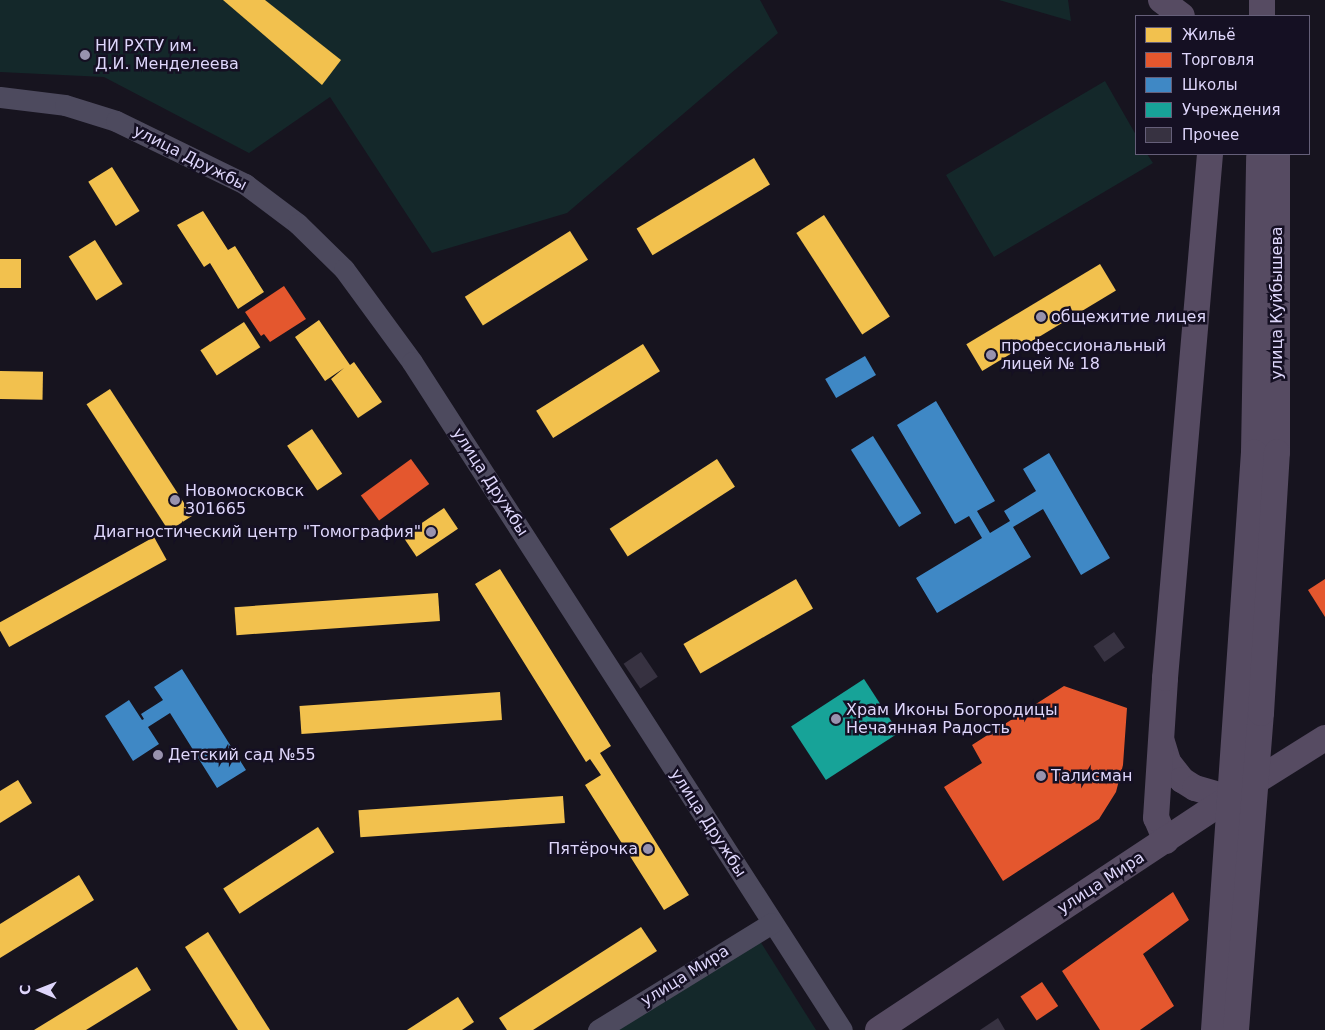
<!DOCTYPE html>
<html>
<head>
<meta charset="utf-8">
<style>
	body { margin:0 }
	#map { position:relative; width:1325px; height:1030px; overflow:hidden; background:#17141f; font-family:"DejaVu Sans",sans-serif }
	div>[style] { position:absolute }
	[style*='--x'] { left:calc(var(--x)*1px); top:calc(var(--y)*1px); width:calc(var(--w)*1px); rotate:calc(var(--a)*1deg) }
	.green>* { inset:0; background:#14282a }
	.homes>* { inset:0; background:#f2c14e; transform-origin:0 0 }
	.shops>* { inset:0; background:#e4572e; transform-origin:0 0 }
	.schools>* { inset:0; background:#3f88c5; transform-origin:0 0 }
	.public>* { inset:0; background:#17a398; transform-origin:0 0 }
	.building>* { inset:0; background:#373241; transform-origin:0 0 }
	.minor>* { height:21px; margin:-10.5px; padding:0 10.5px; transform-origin:10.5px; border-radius:10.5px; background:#4d4a5e }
	.major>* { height:26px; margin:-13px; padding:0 13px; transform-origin:13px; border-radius:13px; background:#564b62 }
	.major-bridge>* { height:26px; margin:-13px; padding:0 13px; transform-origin:13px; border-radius:13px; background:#564b62 }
	.dots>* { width:14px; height:14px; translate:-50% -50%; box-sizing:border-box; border:2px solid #151023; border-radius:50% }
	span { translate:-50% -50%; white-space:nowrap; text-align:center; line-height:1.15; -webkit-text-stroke:5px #151023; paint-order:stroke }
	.poi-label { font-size:16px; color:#ded6fb }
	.left { translate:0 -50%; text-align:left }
	.right { translate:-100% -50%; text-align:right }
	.street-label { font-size:16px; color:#ded6fb }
	.legend { position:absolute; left:1135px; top:15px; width:175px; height:140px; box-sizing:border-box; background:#151023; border:1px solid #655f79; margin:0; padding:6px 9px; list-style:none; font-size:15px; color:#ded6fb }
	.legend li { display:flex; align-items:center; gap:10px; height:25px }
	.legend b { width:25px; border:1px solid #655f79 }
	.north { position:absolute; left:15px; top:965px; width:50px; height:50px; -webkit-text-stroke:4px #151023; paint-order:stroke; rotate:271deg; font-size:14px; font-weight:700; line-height:20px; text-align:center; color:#ded6fb }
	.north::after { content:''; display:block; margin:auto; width:18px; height:22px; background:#ded6fb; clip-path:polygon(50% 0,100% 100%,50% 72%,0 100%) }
</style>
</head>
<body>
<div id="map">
	<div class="green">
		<i style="clip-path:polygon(0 0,760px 0,778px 33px,567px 213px,432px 253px,330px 97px,249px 153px,104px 77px,0 72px)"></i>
		<i style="clip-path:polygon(999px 0,1068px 0,1071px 21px,1050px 15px)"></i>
		<i style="clip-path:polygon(1105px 81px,1136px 135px,1136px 154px,1147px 154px,1153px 163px,994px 257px,946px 175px)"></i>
		<i style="clip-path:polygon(758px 938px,816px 1030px,613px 1030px)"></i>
	</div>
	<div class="homes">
		<i style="clip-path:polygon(223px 0,265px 0,341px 60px,322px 85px)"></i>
		<i style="left:754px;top:158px;width:31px;height:137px;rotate:59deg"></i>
		<i style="left:112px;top:167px;width:52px;height:28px;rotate:58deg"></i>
		<i style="clip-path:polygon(203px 211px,228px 250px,235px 246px,264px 292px,238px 309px,210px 263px,204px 267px,177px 225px)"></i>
		<i style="left:824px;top:215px;width:121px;height:33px;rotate:57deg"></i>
		<i style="left:570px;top:231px;width:34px;height:124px;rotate:58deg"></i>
		<i style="left:95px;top:240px;width:52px;height:31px;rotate:58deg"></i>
		<i style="left:0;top:259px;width:21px;height:29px"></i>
		<i style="left:1100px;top:264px;width:31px;height:156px;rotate:59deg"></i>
		<i style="clip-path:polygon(319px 320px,350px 365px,354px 362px,382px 402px,358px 418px,331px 379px,344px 368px,325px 381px,295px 337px)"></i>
		<i style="left:244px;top:322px;width:30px;height:52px;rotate:57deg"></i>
		<i style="left:643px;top:344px;width:32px;height:126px;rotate:58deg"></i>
		<i style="left:0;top:371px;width:43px;height:28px;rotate:1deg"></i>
		<i style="left:110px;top:389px;width:151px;height:28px;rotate:57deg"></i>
		<i style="left:312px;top:429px;width:54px;height:30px;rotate:56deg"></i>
		<i style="left:717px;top:459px;width:33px;height:128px;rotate:57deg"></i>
		<i style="left:444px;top:508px;width:25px;height:50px;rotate:56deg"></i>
		<i style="left:154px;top:537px;width:26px;height:180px;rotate:61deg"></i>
		<i style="clip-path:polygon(500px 569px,611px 746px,600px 753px,689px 895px,664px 910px,585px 785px,601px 775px,590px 759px,586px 762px,475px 584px)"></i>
		<i style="left:796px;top:579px;width:34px;height:130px;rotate:60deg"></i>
		<i style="left:438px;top:593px;width:28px;height:204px;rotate:86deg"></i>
		<i style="left:500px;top:692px;width:28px;height:201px;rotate:86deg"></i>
		<i style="clip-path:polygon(18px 780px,32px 803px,0 823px,0 791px)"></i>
		<i style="left:563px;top:796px;width:27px;height:205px;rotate:86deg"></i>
		<i style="left:318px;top:827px;width:30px;height:113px;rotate:57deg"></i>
		<i style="clip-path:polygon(79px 875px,94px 900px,0 958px,0 924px)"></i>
		<i style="clip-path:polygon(641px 927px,657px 951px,533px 1030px,507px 1030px,499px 1018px)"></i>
		<i style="clip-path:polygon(208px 932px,270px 1030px,238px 1030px,185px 947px)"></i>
		<i style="clip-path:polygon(137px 967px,151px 990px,86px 1030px,34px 1030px)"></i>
		<i style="clip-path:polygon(458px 997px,474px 1022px,462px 1030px,407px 1030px)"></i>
	</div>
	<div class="shops">
		<i style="clip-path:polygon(284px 286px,306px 319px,270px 342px,264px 334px,261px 336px,245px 312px)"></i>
		<i style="left:411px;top:459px;width:31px;height:62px;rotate:54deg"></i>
		<i style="clip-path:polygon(1325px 579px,1325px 617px,1308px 590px)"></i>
		<i style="clip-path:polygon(1064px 686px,1127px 708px,1123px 765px,1116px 792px,1099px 819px,1003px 881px,944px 787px,982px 763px,972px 745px)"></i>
		<i style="clip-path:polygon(1173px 892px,1189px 920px,1143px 954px,1174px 1006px,1140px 1030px,1100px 1030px,1062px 971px)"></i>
		<i style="left:1042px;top:982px;width:29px;height:26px;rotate:56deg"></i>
	</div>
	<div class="schools">
		<i style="left:865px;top:356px;width:22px;height:46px;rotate:60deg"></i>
		<i style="clip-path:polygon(936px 401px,995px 501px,977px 511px,990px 533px,1010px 521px,1004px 511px,1036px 491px,1023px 469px,1049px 453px,1110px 558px,1081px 575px,1043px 509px,1013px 527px,1031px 557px,937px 613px,916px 578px,982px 538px,969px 516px,955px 524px,897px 425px)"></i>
		<i style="left:873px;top:436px;width:91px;height:26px;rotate:58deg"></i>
		<i style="clip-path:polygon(182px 669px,246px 770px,217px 788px,170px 713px,148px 727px,159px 744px,133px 761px,105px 716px,129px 700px,142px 720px,144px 719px,141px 714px,163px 700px,154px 687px)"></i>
	</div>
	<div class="public">
		<i style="left:864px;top:679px;width:64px;height:87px;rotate:57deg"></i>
	</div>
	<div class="building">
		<i style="left:1114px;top:632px;width:19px;height:25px;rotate:55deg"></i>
		<i style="left:641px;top:652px;width:30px;height:21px;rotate:56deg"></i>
		<i style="clip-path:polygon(998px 1018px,1005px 1030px,980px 1030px)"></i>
	</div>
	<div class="minor">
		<i style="--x:0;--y:97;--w:65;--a:7"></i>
		<i style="--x:65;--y:105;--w:53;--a:17.4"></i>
		<i style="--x:116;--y:121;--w:144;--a:26"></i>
		<i style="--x:245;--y:184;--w:66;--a:37"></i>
		<i style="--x:298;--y:224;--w:64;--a:44.4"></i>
		<i style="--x:344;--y:269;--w:115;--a:53.8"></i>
		<i style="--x:412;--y:362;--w:794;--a:57.23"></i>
		<i style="--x:598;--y:1030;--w:204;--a:-31.6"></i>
	</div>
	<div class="major">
		<i style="--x:1161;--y:0;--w:26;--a:37"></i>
		<i style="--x:1262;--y:16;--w:16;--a:-90"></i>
		<i style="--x:1254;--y:452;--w:295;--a:-89"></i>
		<i style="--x:1277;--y:452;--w:298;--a:-90"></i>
		<i style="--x:1162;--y:742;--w:21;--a:73"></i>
		<i style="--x:1168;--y:762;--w:23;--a:52"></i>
		<i style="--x:1182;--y:780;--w:15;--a:32"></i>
		<i style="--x:1195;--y:788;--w:35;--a:16"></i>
		<i style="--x:1166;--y:841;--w:25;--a:-113"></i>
		<i style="--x:1156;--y:818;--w:140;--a:-86.3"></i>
		<i style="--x:1165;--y:678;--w:526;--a:-85.09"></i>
		<i style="--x:878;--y:1030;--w:421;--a:-33.5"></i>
		<i style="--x:1229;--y:798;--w:113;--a:-32"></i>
	</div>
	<div class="major-bridge">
		<i style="--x:1214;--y:1030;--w:579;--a:-86.04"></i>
		<i style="--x:1236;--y:1030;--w:318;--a:-85.5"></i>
		<i style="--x:1261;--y:713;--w:261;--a:-86.5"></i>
	</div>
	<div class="dots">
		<i style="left:85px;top:55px;background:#9892ae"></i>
		<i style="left:1041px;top:317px;background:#9892ae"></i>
		<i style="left:991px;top:355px;background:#9892ae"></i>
		<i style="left:175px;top:500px;background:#9892ae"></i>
		<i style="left:431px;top:532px;background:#9892ae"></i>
		<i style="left:836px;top:719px;background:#9892ae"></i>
		<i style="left:158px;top:755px;background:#9892ae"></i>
		<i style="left:1041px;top:776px;background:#9892ae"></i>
		<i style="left:648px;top:849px;background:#9892ae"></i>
	</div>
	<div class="poi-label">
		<span class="left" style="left:95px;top:55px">НИ РХТУ им.<br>Д.И. Менделеева</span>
		<span class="left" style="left:1051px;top:317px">общежитие лицея</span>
		<span class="left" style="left:1001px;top:355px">профессиональный<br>лицей № 18</span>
		<span class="left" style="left:185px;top:500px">Новомосковск<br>301665</span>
		<span class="right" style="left:421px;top:532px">Диагностический центр "Томография"</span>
		<span class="left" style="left:846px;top:719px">Храм Иконы Богородицы<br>Нечаянная Радость</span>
		<span class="left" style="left:168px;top:755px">Детский сад №55</span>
		<span class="left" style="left:1051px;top:776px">Талисман</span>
		<span class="right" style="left:638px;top:849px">Пятёрочка</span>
	</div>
	<div class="street-label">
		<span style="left:190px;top:158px;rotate:27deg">улица Дружбы</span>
		<span style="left:1277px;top:303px;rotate:-90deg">улица Куйбышева</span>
		<span style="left:490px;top:482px;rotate:57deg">улица Дружбы</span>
		<span style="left:708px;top:823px;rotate:57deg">улица Дружбы</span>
		<span style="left:1101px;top:883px;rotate:-33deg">улица Мира</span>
		<span style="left:685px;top:976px;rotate:-32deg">улица Мира</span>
	</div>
	<ul class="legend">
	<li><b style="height:14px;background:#f2c14e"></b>Жильё</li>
	<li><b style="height:14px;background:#e4572e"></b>Торговля</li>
	<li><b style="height:14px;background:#3f88c5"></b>Школы</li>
	<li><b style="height:14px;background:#17a398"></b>Учреждения</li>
	<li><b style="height:14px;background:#373241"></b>Прочее</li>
	</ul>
	<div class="north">С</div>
</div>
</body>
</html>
